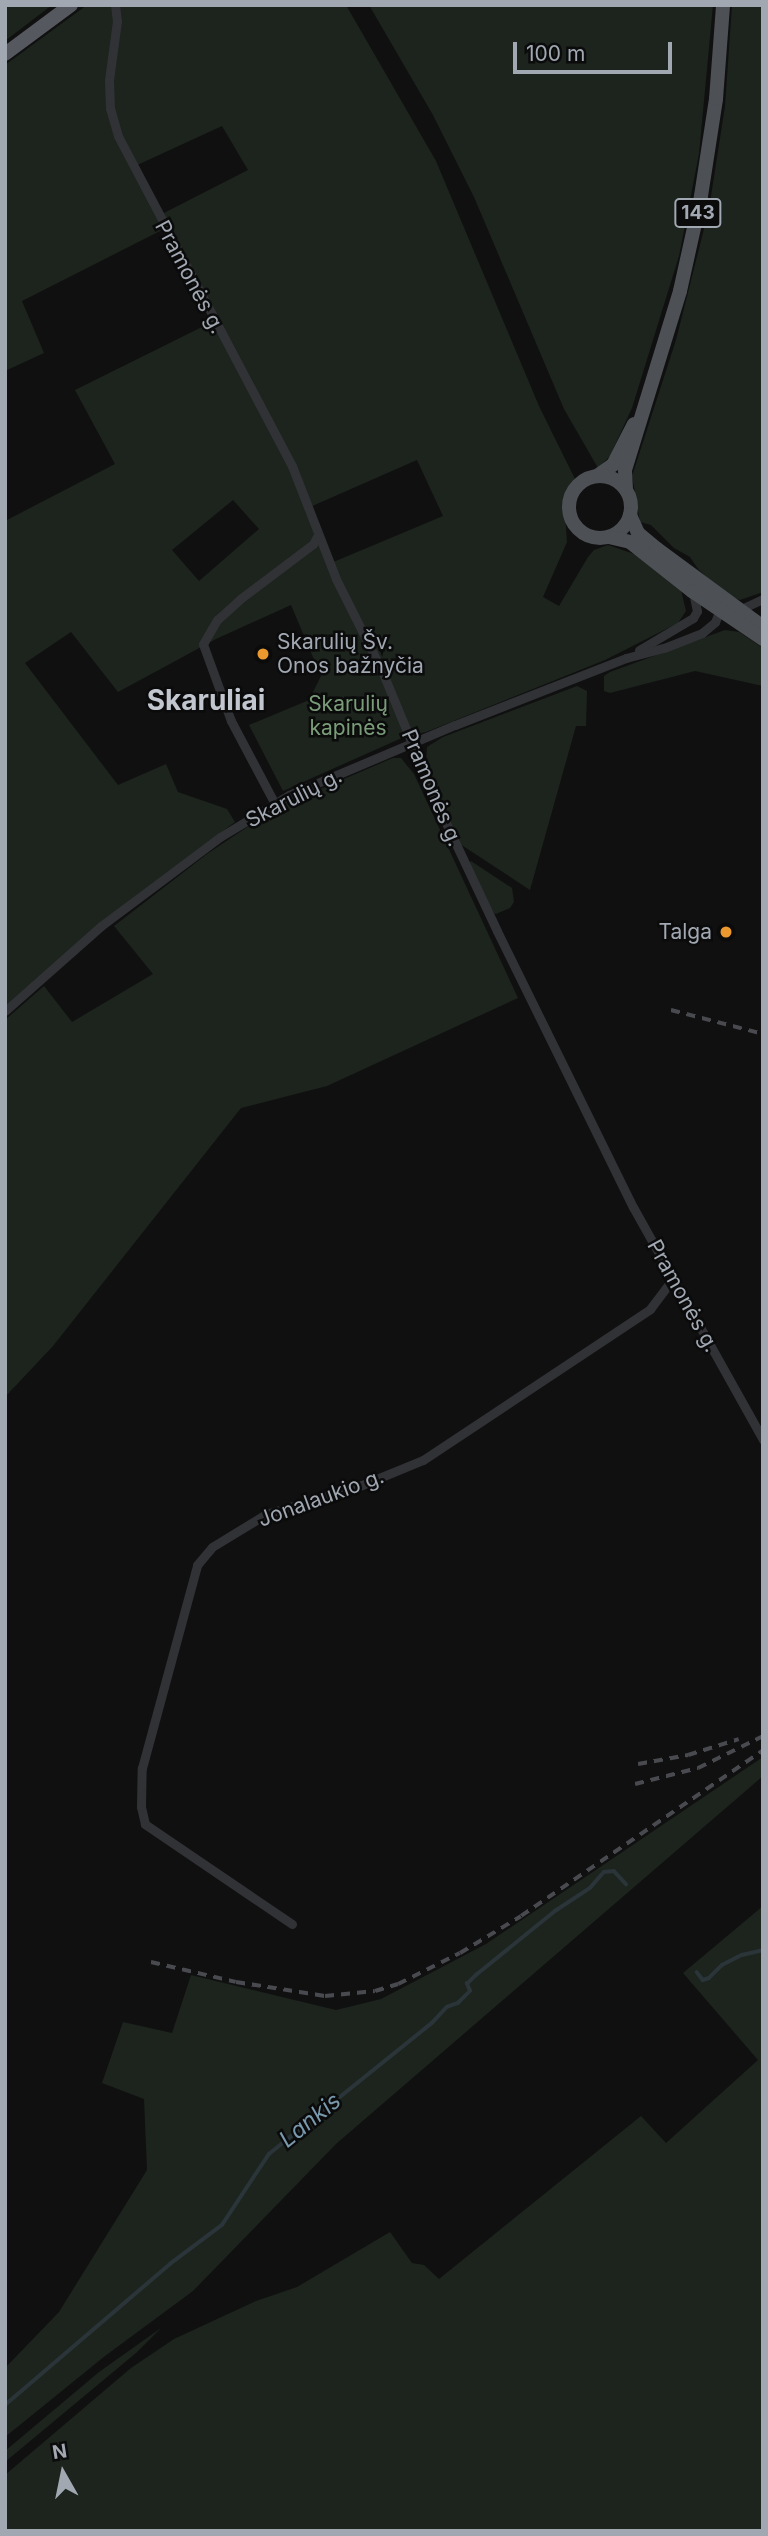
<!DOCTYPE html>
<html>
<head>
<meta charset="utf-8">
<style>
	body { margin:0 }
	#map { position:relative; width:768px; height:2536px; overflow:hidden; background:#101011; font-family:Inter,sans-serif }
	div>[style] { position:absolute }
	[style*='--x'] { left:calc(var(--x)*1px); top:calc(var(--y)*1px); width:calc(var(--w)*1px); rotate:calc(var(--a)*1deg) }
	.green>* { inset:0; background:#1c241d }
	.stream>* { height:3.5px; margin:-1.75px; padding:0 1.75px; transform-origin:1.75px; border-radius:1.75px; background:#2a3439 }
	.minor>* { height:9px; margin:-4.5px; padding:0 4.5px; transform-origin:4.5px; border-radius:4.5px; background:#313236 }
	.primary>* { height:14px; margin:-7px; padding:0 7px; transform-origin:7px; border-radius:7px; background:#4d5055 }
	.primary>.ring { margin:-7px; padding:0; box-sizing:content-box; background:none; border:14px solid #4d5055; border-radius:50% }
	.trunk>* { height:14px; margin:-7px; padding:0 7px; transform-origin:7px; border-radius:7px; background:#55585e }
	.rail>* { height:3.5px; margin-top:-1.75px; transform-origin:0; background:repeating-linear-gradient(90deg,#484a4f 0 9px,transparent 0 16px) }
	.dots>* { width:19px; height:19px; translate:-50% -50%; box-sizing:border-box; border:4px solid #0b0b0c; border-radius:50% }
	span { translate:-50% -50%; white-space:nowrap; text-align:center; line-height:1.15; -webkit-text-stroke:5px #0b0b0c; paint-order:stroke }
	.shield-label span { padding:2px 5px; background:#0b0b0c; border:2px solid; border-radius:5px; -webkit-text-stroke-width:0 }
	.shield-label { font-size:19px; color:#a1a8b2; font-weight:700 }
	.street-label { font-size:21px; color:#a1a8b2 }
	.poi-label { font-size:21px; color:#a1a8b2 }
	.left { translate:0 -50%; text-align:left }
	.right { translate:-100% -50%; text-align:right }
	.park-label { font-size:21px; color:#7a9c79 }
	.water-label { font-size:23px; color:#7999ad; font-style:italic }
	.district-label { font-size:28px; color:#c2c6ce; font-weight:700 }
	.frame { position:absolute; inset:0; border:7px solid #a1a8b2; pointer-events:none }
	.north { position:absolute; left:28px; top:2438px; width:70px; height:70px; -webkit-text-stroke:5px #0b0b0c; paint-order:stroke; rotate:351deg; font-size:19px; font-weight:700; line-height:28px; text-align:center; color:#a1a8b2 }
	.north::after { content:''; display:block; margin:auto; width:24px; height:32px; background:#a1a8b2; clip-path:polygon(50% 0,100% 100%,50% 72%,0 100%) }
	.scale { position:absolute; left:513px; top:42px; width:159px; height:32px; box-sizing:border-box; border:4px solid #a1a8b2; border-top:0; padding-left:9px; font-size:21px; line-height:24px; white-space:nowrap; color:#a1a8b2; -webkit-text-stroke:5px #0b0b0c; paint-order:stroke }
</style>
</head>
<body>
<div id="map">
	<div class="green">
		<i style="clip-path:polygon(5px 5px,52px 5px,5px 41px)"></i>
		<i style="clip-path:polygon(evenodd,87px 5px,346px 5px,436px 161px,539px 406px,575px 479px,564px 498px,567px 542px,543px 597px,559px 606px,588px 557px,594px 550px,608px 545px,637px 555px,681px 590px,686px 611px,678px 623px,605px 660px,426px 732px,404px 737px,283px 791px,249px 725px,309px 700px,321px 676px,291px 605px,216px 639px,118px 692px,71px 632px,25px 663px,118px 785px,166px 764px,178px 792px,227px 809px,235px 822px,134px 897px,5px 1011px,5px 521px,115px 464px,75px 390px,214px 321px,164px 229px,22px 301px,44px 353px,5px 371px,5px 65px,87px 5px,222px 126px,248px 170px,158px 216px,133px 167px,222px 126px,87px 5px,417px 460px,443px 516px,331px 563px,310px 507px,417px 460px,87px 5px,233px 500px,259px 529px,199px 581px,172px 550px,233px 500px)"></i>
		<i style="clip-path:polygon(369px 5px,713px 5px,699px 154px,679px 256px,632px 408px,610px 456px,598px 468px,564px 409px,474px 197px,433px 115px)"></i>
		<i style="clip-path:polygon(732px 5px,763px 5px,763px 592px,740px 600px,726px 595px,698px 569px,690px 557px,674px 548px,651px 525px,640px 522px,632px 476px,676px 340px,709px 209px,725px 106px)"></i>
		<i style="clip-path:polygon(725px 630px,739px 632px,763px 648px,763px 686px,695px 671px,610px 693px,604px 691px,604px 676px,610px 672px)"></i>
		<i style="clip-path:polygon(577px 686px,587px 691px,586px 726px,576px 726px,530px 890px,460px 844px,426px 764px,427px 747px,443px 737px)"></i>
		<i style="clip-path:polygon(393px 758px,401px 758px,414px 774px,518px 998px,327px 1086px,241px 1108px,53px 1346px,5px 1397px,5px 1020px,44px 986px,72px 1022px,153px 974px,114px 926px,207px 854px,276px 808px)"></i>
		<i style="clip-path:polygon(471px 861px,512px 888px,514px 902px,510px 908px,496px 914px,492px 912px,469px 863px)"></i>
		<i style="clip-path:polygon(763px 1757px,763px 1776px,336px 2144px,193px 2291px,105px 2356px,5px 2437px,5px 2368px,59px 2312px,147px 2170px,144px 2099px,102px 2083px,123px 2022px,172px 2033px,191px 1975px,336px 2010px,381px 1999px,486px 1944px)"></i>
		<i style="clip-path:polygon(763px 1906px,763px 2531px,5px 2531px,5px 2475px,131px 2368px,174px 2339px,256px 2301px,297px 2287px,390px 2232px,412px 2263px,424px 2265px,439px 2279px,641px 2116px,666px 2143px,758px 2060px,683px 1973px)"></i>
		<i style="clip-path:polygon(161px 2328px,136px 2353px,5px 2462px,5px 2451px,99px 2372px)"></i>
	</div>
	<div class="stream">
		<i style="--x:697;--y:1972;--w:10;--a:53"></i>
		<i style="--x:703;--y:1980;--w:6;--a:-18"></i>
		<i style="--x:709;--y:1978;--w:18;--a:-45"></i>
		<i style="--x:722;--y:1965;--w:22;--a:-27"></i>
		<i style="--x:742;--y:1955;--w:22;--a:-13"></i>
		<i style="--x:5;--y:2405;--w:217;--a:-40.5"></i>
		<i style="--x:170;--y:2264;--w:65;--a:-36.9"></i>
		<i style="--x:222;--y:2225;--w:85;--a:-56.5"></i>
		<i style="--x:269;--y:2154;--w:209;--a:-38.8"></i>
		<i style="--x:432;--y:2023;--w:22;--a:-47"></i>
		<i style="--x:447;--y:2007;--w:12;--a:-20"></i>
		<i style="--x:458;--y:2003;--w:17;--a:-45"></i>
		<i style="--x:470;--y:1991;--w:8;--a:-113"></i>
		<i style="--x:467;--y:1984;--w:13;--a:-45"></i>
		<i style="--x:476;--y:1975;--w:102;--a:-39"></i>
		<i style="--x:555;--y:1911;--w:42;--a:-33.3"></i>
		<i style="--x:590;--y:1888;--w:21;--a:-49"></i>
		<i style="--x:604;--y:1872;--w:10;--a:-6"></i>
		<i style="--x:614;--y:1871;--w:18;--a:47"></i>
	</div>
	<div class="minor">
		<i style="--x:115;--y:5;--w:16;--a:83"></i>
		<i style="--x:117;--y:21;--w:60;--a:97.7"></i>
		<i style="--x:109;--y:80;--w:28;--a:88"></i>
		<i style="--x:110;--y:108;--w:29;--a:74"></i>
		<i style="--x:118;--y:136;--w:373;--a:62.2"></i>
		<i style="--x:292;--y:466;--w:121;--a:68.7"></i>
		<i style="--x:336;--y:579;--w:103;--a:63.4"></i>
		<i style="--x:382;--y:671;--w:146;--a:67.5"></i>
		<i style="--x:438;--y:806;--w:138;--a:64.7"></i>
		<i style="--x:497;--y:931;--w:308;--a:63.8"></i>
		<i style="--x:633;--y:1207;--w:267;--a:60.8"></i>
		<i style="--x:739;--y:610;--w:26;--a:-25"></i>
		<i style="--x:639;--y:650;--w:63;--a:-30.7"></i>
		<i style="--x:693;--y:618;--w:8;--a:-60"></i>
		<i style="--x:697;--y:611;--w:19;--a:-102"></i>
		<i style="--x:275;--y:804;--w:94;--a:-117.9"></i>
		<i style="--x:231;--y:721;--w:82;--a:-110"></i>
		<i style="--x:203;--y:644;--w:28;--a:-60"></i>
		<i style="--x:217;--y:620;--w:31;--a:-42"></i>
		<i style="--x:240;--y:599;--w:91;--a:-37"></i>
		<i style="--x:313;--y:544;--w:10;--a:-61"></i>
		<i style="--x:5;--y:1011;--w:128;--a:-41.5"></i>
		<i style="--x:101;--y:926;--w:149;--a:-36.8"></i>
		<i style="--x:220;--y:837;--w:81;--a:-31.3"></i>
		<i style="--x:289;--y:795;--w:180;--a:-22.9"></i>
		<i style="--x:455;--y:725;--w:184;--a:-21.4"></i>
		<i style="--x:626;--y:658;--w:39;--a:-15"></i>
		<i style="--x:664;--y:648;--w:41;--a:-21.5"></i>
		<i style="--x:702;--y:633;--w:17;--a:-40"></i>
		<i style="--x:715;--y:622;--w:16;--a:-68"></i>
		<i style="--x:292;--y:1924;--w:178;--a:-145.8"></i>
		<i style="--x:145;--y:1824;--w:17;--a:-103"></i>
		<i style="--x:141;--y:1807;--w:39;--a:-89"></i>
		<i style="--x:142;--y:1768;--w:210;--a:-74.8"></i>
		<i style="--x:197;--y:1565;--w:23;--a:-50"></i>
		<i style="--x:212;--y:1547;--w:63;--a:-31.4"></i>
		<i style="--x:266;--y:1514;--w:100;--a:-16.8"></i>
		<i style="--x:362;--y:1485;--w:66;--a:-22.3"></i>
		<i style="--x:423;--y:1460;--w:273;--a:-33.6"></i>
		<i style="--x:650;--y:1309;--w:39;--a:-53"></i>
	</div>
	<div class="primary">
		<i style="--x:597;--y:476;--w:19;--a:-35"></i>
		<i style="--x:613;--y:465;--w:46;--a:-62.9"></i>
		<i class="ring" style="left:569px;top:476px;width:48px;height:48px"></i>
		<i style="--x:626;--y:490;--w:20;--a:-93"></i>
		<i style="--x:625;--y:470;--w:187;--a:-72.9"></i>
		<i style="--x:680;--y:291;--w:97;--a:-77.5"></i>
		<i style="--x:701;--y:196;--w:98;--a:-81.2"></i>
		<i style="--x:716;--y:99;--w:94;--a:-85.7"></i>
		<i style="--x:630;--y:515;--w:20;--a:66"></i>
		<i style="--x:638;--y:533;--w:25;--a:40"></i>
		<i style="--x:657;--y:549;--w:132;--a:36.3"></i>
		<i style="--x:609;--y:537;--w:22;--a:13"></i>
		<i style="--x:630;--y:542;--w:79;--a:38.3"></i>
		<i style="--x:692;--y:591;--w:86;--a:34.1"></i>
	</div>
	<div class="trunk">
		<i style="--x:5;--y:54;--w:82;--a:-36.6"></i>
	</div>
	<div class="rail">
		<i style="--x:671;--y:1010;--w:95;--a:14.6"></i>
		<i style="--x:638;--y:1764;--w:51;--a:-10.2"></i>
		<i style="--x:688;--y:1755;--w:53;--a:-17.4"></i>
		<i style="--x:635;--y:1784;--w:65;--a:-14.3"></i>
		<i style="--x:698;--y:1768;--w:72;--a:-26.2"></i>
		<i style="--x:151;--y:1962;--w:87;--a:13.2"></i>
		<i style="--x:236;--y:1982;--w:90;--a:8.9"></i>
		<i style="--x:325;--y:1996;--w:50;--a:-5.7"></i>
		<i style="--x:375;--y:1991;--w:24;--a:-17"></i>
		<i style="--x:398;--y:1984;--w:69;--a:-26.6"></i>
		<i style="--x:460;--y:1953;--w:71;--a:-31.2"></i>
		<i style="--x:521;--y:1916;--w:293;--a:-34.4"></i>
	</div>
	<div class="dots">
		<i style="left:263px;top:654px;background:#eb982e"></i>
		<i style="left:726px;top:932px;background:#eb982e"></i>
	</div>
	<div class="shield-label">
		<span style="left:698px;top:213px">143</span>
	</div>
	<div class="street-label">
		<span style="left:190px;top:277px;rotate:62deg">Pramonės g.</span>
		<span style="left:432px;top:788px;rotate:67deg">Pramonės g.</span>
		<span style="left:294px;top:798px;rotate:-27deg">Skarulių g.</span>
		<span style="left:683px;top:1296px;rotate:61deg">Pramonės g.</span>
		<span style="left:321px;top:1498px;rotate:-20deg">Jonalaukio g.</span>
	</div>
	<div class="poi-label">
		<span class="left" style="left:277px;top:654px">Skarulių Šv.<br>Onos bažnyčia</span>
		<span class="right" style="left:712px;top:932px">Talga</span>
	</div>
	<div class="park-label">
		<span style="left:348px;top:716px">Skarulių<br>kapinės</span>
	</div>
	<div class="water-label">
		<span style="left:310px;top:2120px;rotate:-39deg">Lankis</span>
	</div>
	<div class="district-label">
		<span style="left:206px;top:700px">Skaruliai</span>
	</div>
	<div class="frame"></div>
	<div class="north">N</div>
	<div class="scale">100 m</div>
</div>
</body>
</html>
